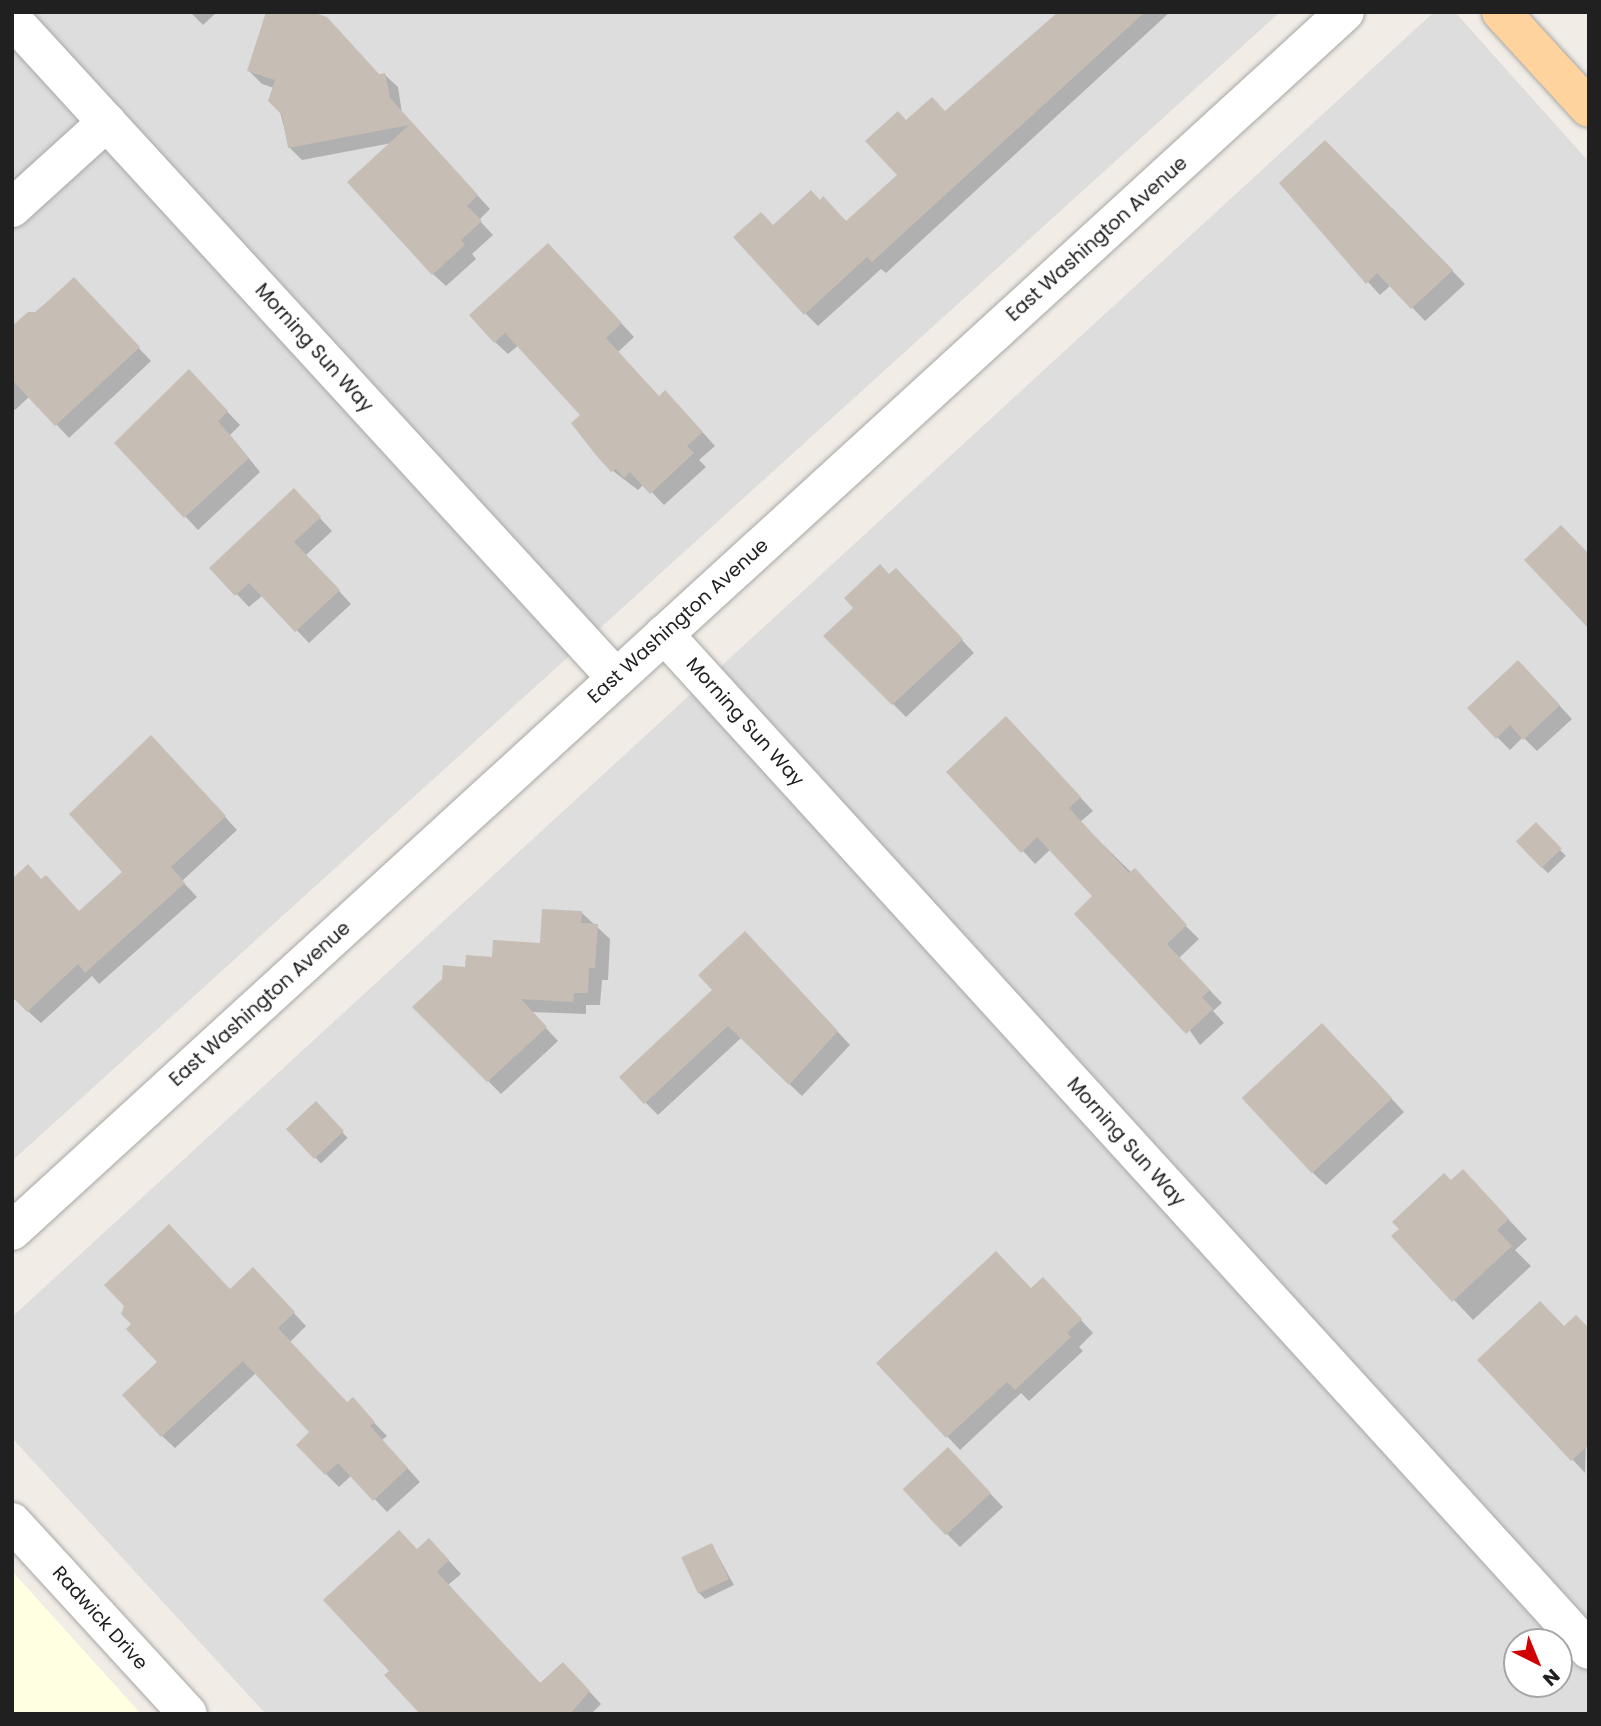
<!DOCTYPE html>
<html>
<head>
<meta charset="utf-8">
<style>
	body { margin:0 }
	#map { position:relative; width:1601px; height:1726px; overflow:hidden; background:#f1ede6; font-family:Poppins,sans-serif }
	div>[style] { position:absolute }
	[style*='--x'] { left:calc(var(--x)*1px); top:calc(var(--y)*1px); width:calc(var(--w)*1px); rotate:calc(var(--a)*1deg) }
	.residential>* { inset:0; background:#dedddd }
	.education>* { inset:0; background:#ffffe1 }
	.shadow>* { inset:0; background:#0003; transform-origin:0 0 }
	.building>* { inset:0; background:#c6bdb5; transform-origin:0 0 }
	.roads { filter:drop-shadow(0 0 2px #a7a7a7) drop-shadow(0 0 2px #a7a7a7) }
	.minor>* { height:38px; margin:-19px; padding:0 19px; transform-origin:19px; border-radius:19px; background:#fff }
	.major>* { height:38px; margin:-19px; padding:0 19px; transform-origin:19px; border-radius:19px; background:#ffd39d }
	span { translate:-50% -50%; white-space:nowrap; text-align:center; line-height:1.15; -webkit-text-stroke:5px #fff; paint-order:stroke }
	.street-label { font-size:19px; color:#202020 }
	.frame { position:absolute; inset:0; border:14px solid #202020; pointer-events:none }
	.north { position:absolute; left:1503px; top:1628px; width:70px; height:70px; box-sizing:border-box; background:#fff; border:2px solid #a6a6a6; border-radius:50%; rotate:137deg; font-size:19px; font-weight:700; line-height:28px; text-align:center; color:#202020 }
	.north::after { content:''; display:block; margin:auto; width:24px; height:32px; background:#d00003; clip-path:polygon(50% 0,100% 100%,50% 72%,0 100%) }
</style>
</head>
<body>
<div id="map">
	<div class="residential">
		<i style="clip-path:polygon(12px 12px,1280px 12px,12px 1161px)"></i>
		<i style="clip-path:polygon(evenodd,1434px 12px,1455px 12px,1589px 162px,1589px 1714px,266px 1714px,12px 1438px,12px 1317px,1434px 12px,1517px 1642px,1559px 1642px,1559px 1684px,1517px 1684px,1517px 1642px)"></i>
	</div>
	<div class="education">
		<i style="clip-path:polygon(12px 1571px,141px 1714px,12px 1714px)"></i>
	</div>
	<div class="shadow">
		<i style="clip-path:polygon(190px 12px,217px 12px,203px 25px)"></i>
		<i style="clip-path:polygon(1055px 12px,1170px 12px,886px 273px,881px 269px,818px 326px,805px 313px,773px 227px,846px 223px,899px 175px,906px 122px,945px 113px,1057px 15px)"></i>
		<i style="clip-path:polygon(249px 71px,385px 75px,398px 87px,402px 113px,490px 209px,479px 220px,493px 235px,472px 254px,476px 259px,446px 286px,433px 274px,392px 143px,302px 160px,289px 147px,274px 88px,262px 84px)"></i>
		<i style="clip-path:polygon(1392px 208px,1465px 284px,1425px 321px,1391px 285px,1380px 295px,1368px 282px)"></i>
		<i style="clip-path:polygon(561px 258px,634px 337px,618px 352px,659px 398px,678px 405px,715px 446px,699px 460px,706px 467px,664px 505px,644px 484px,638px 490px,613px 471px,573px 423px,582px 415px,519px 345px,508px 354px,495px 342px)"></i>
		<i style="clip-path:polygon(74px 279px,151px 361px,69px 438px,30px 396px,15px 410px,12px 407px,12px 332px)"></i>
		<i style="clip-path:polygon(202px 385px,240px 425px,230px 435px,260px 472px,198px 530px,117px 443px)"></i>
		<i style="clip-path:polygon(307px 504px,332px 531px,306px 555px,351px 604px,309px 643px,263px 595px,249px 607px,212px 568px)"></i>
		<i style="clip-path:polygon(890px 576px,909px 583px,974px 653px,906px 717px,826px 636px)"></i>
		<i style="clip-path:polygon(1531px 675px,1572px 719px,1537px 751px,1523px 737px,1510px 750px,1497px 737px)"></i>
		<i style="clip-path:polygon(1019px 731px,1093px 811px,1080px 822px,1199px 939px,1179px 958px,1222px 1003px,1213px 1011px,1224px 1023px,1200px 1045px,1095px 896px,1051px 849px,1035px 864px,1023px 851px)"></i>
		<i style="clip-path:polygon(164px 750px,237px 830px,182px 881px,197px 897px,99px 984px,92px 976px,41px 1023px,12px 997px,12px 881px,42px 881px,80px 913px,124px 872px)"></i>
		<i style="left:1536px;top:825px;width:43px;height:25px;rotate:46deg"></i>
		<i style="clip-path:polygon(582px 913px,610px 939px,608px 980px,602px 980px,600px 1005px,586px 1005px,586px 1014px,531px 1012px,558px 1041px,501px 1094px,415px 1007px,467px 968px,542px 945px)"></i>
		<i style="clip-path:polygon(758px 946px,850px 1045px,802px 1096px,741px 1038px,658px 1115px,645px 1102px,714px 990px)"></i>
		<i style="clip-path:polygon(1335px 1038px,1404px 1112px,1326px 1185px,1313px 1173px)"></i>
		<i style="left:315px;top:1104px;width:47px;height:37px;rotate:46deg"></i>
		<i style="clip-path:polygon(1451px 1182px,1482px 1191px,1527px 1239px,1515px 1250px,1531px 1266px,1473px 1320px,1394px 1236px)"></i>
		<i style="clip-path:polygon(266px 1283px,306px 1326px,290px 1342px,348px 1404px,365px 1413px,387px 1436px,382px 1440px,420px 1482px,387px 1512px,352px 1475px,339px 1487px,326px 1474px,312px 1432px,256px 1373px,175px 1448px,162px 1436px,230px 1291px)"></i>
		<i style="clip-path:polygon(1031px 1290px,1055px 1292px,1093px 1333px,1079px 1347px,1083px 1351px,1029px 1401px,1021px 1393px,960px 1450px,878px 1363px)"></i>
		<i style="clip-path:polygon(1564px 1328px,1589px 1330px,1585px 1473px,1480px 1360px)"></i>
		<i style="clip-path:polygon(960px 1462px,1003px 1507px,960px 1547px,947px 1534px)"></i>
		<i style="clip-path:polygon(712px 1545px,734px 1585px,705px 1599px,699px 1593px)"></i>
		<i style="clip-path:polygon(418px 1551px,442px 1553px,461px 1574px,448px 1585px,541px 1684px,576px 1677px,601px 1704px,591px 1714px,425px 1714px,391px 1671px)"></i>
	</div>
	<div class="building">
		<i style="clip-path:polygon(266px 12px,312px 12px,327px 17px,379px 74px,385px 73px,390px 98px,478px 195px,467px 206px,482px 221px,461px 240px,465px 245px,432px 275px,347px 182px,409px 125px,288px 148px,282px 115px,268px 101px,275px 80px,247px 71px)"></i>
		<i style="clip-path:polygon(1058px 12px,1145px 12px,872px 262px,867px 257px,804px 315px,733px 237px,761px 212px,773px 225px,811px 190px,820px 200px,823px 196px,846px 221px,897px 175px,865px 141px,898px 111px,906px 120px,932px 97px,945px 111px)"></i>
		<i style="clip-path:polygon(1325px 140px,1453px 270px,1411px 309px,1377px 273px,1366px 284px,1279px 183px)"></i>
		<i style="clip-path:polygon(548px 243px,622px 323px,606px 338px,659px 396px,665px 390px,703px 432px,687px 446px,694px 453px,650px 494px,630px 472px,624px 478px,616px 469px,611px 472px,595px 454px,571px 423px,580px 415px,505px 333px,494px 343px,469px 315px)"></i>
		<i style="clip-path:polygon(74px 277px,140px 347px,55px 426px,12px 380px,12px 326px,28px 312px,36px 312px)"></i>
		<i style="clip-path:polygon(189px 369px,228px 411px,218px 421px,249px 458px,184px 518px,114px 443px)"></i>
		<i style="clip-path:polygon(294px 488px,321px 517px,294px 542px,340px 590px,295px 632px,249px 583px,235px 596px,209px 568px)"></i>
		<i style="clip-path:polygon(1561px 525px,1589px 554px,1589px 629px,1524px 560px)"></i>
		<i style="clip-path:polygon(880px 564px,889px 574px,896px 568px,963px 639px,892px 705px,823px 636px,853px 608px,844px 598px)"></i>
		<i style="clip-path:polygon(1518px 660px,1560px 705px,1523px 740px,1510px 725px,1496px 739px,1467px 708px)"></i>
		<i style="clip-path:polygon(1006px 716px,1081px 797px,1069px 808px,1129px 873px,1135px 868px,1187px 925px,1167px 944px,1210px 990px,1202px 997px,1213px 1009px,1186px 1034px,1074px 914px,1092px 896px,1037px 837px,1021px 853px,946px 772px)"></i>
		<i style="clip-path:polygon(151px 735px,226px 816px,171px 867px,185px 883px,85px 973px,78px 964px,27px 1012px,12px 996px,12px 879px,28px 864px,41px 879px,46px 875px,79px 911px,122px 872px,69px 814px)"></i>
		<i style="left:1536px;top:822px;width:37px;height:28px;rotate:46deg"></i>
		<i style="clip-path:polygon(542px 909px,582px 911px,581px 923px,598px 924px,595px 968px,589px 968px,588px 993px,574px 993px,573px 1002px,521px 999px,547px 1027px,487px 1082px,412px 1007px,442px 979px,443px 965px,465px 967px,466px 955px,492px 957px,493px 940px,540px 943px)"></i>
		<i style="clip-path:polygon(745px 931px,838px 1031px,789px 1085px,728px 1026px,644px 1104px,619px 1077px,712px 990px,698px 975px)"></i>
		<i style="left:1322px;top:1023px;width:103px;height:110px;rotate:47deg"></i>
		<i style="left:316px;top:1101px;width:41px;height:41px;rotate:47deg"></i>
		<i style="clip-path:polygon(1463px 1169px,1509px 1219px,1497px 1230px,1512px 1246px,1452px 1302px,1391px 1236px,1399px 1229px,1392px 1222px,1444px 1173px,1451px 1180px)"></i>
		<i style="clip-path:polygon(169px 1224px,230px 1289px,253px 1267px,295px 1312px,278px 1328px,347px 1402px,353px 1397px,375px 1422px,370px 1426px,408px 1468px,373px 1501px,338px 1463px,325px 1475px,296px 1445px,309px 1432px,243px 1361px,161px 1437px,122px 1395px,157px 1362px,126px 1329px,131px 1324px,121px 1314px,124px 1306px,104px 1285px)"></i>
		<i style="clip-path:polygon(996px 1251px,1031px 1288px,1043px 1277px,1082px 1319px,1067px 1333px,1071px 1337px,1015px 1390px,1007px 1382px,946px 1438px,876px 1363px)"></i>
		<i style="clip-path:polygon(1540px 1301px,1564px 1326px,1576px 1315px,1589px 1328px,1589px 1445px,1571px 1461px,1477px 1360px)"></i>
		<i style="left:948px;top:1447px;width:63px;height:62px;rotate:47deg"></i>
		<i style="clip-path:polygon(399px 1530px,417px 1549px,429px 1538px,449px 1560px,437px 1572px,540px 1683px,563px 1662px,590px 1691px,570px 1714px,420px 1714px,384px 1675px,389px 1671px,323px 1600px)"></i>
		<i style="left:712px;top:1543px;width:40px;height:34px;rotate:65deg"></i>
	</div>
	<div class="roads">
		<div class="minor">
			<i style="--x:12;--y:19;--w:894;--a:47.49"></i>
			<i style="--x:12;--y:208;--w:128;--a:-42.2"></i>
			<i style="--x:664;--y:634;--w:1374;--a:47.68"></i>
			<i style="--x:12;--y:1231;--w:1806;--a:-42.44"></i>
			<i style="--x:12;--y:1522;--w:260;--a:47.5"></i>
		</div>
		<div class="major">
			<i style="--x:1501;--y:12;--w:130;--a:47.5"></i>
		</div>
	</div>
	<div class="street-label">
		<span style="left:1097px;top:239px;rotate:-42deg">East Washington Avenue</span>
		<span style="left:314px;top:348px;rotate:48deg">Morning Sun Way</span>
		<span style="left:678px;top:621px;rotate:-42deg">East Washington Avenue</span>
		<span style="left:745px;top:722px;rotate:48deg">Morning Sun Way</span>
		<span style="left:260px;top:1004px;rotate:-42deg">East Washington Avenue</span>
		<span style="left:1126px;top:1142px;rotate:48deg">Morning Sun Way</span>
		<span style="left:100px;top:1618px;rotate:48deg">Radwick Drive</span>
	</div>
	<div class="frame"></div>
	<div class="north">N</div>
</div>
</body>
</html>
